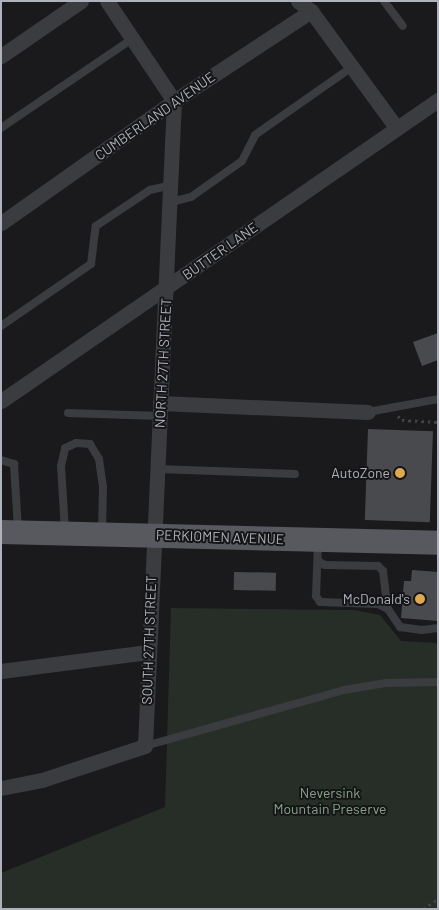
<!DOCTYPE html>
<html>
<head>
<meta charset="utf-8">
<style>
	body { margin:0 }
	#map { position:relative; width:439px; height:910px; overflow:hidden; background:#1a1a1c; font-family:Barlow,sans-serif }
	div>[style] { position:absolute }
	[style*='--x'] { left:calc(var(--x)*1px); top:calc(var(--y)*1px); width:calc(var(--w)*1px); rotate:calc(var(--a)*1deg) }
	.green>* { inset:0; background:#262e27 }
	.building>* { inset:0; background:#494a4e; transform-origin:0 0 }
	.path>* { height:2.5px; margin-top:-1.25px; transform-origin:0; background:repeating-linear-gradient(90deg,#414347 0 2.5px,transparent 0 6.5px) }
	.service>* { height:8px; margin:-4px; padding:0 4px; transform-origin:4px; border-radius:4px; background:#3b3c40 }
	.minor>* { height:15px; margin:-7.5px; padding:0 7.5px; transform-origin:7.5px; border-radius:7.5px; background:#3b3c40 }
	.primary>* { height:24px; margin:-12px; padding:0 12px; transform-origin:12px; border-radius:12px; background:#58595f }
	.dots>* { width:14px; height:14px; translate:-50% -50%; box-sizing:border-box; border:2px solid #151517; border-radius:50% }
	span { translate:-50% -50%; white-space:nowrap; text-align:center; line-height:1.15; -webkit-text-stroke:4px #151517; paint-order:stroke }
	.street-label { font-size:14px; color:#aeb2ba }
	.poi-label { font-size:14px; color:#aeb2ba }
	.right { translate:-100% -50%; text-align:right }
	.park-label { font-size:14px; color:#87a388 }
	.frame { position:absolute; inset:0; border:2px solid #aeb2ba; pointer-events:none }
</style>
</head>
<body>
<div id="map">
	<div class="green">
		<i style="clip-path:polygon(171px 608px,354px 610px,380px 615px,401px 641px,438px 643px,438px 909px,1px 909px,1px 873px,165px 807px)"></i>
	</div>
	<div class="building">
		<i style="clip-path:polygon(438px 333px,438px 360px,422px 366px,413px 342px)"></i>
		<i style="left:368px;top:429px;width:65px;height:91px;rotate:2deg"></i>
		<i style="clip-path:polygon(412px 570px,438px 572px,438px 621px,401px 618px,404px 581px,411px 581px)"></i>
		<i style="left:234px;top:572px;width:42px;height:18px;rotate:1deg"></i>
	</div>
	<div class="path">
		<i style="--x:398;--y:416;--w:6;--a:45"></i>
		<i style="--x:402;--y:420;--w:36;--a:3"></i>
		<i style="--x:423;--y:909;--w:18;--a:-34"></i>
	</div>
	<div class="service">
		<i style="--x:384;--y:1;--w:31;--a:53"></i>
		<i style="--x:1;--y:128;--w:158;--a:-34.2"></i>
		<i style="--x:171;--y:202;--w:21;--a:-14"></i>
		<i style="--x:191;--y:197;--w:62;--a:-35.2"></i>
		<i style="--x:242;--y:161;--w:29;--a:-63"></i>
		<i style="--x:255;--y:135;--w:118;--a:-35"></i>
		<i style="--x:1;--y:326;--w:109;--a:-34.6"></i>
		<i style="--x:91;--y:264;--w:38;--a:-83"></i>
		<i style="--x:96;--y:226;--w:65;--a:-33.7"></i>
		<i style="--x:150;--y:190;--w:22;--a:-13"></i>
		<i style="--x:368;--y:412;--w:71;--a:-10.5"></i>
		<i style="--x:68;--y:413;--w:91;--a:1.9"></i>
		<i style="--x:1;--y:460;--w:14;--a:17"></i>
		<i style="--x:14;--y:464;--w:66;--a:86.5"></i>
		<i style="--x:158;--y:469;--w:137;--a:2.1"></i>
		<i style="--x:65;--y:531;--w:65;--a:-93.5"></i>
		<i style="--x:61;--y:466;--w:18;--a:-77"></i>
		<i style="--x:65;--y:448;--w:12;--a:-24"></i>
		<i style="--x:76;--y:443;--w:14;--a:4"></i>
		<i style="--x:90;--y:444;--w:17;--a:59"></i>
		<i style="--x:99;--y:459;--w:27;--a:82"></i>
		<i style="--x:103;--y:486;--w:46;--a:91.2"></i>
		<i style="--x:318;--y:544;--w:52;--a:92.2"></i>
		<i style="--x:316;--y:596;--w:7;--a:56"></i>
		<i style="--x:320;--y:602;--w:58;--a:2"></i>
		<i style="--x:378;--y:604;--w:11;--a:27"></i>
		<i style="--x:318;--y:561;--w:8;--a:30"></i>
		<i style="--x:325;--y:565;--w:53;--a:1.1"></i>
		<i style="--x:378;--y:566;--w:7;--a:45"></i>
		<i style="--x:383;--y:571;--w:38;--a:83"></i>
		<i style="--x:388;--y:609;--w:22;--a:56"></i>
		<i style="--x:400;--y:627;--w:22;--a:8"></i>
		<i style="--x:422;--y:630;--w:16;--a:-7"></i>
		<i style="--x:145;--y:746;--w:207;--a:-15.7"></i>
		<i style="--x:344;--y:690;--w:43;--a:-9.5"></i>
		<i style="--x:386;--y:683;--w:52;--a:-1.1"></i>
	</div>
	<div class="minor">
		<i style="--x:298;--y:1;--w:16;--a:38"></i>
		<i style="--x:311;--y:11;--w:144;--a:53.8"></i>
		<i style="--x:1;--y:56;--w:97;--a:-34.5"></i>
		<i style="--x:1;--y:223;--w:212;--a:-35.2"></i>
		<i style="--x:174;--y:101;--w:164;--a:-33.3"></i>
		<i style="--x:1;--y:401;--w:531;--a:-34.56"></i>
		<i style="--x:160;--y:403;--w:208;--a:2.5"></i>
		<i style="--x:1;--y:671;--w:148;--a:-7.4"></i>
		<i style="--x:1;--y:788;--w:42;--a:-11"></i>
		<i style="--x:42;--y:780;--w:108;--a:-18.3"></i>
		<i style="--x:145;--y:746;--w:646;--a:-87.43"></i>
		<i style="--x:174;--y:101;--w:120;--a:-123.8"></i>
	</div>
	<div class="primary">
		<i style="--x:1;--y:532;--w:437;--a:1.4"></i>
	</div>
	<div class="dots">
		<i style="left:400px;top:473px;background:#dfaa4f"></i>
		<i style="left:420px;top:599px;background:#dfaa4f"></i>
	</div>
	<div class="street-label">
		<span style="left:155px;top:116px;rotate:-35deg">CUMBERLAND AVENUE</span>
		<span style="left:220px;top:251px;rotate:-35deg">BUTTER LANE</span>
		<span style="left:163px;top:363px;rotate:-87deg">NORTH 27TH STREET</span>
		<span style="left:220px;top:537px;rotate:2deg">PERKIOMEN AVENUE</span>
		<span style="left:149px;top:640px;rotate:-88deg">SOUTH 27TH STREET</span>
	</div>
	<div class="poi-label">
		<span class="right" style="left:390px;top:473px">AutoZone</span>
		<span class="right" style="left:410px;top:599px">McDonald's</span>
	</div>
	<div class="park-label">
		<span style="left:330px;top:801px">Neversink<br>Mountain Preserve</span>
	</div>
	<div class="frame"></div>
</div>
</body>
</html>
